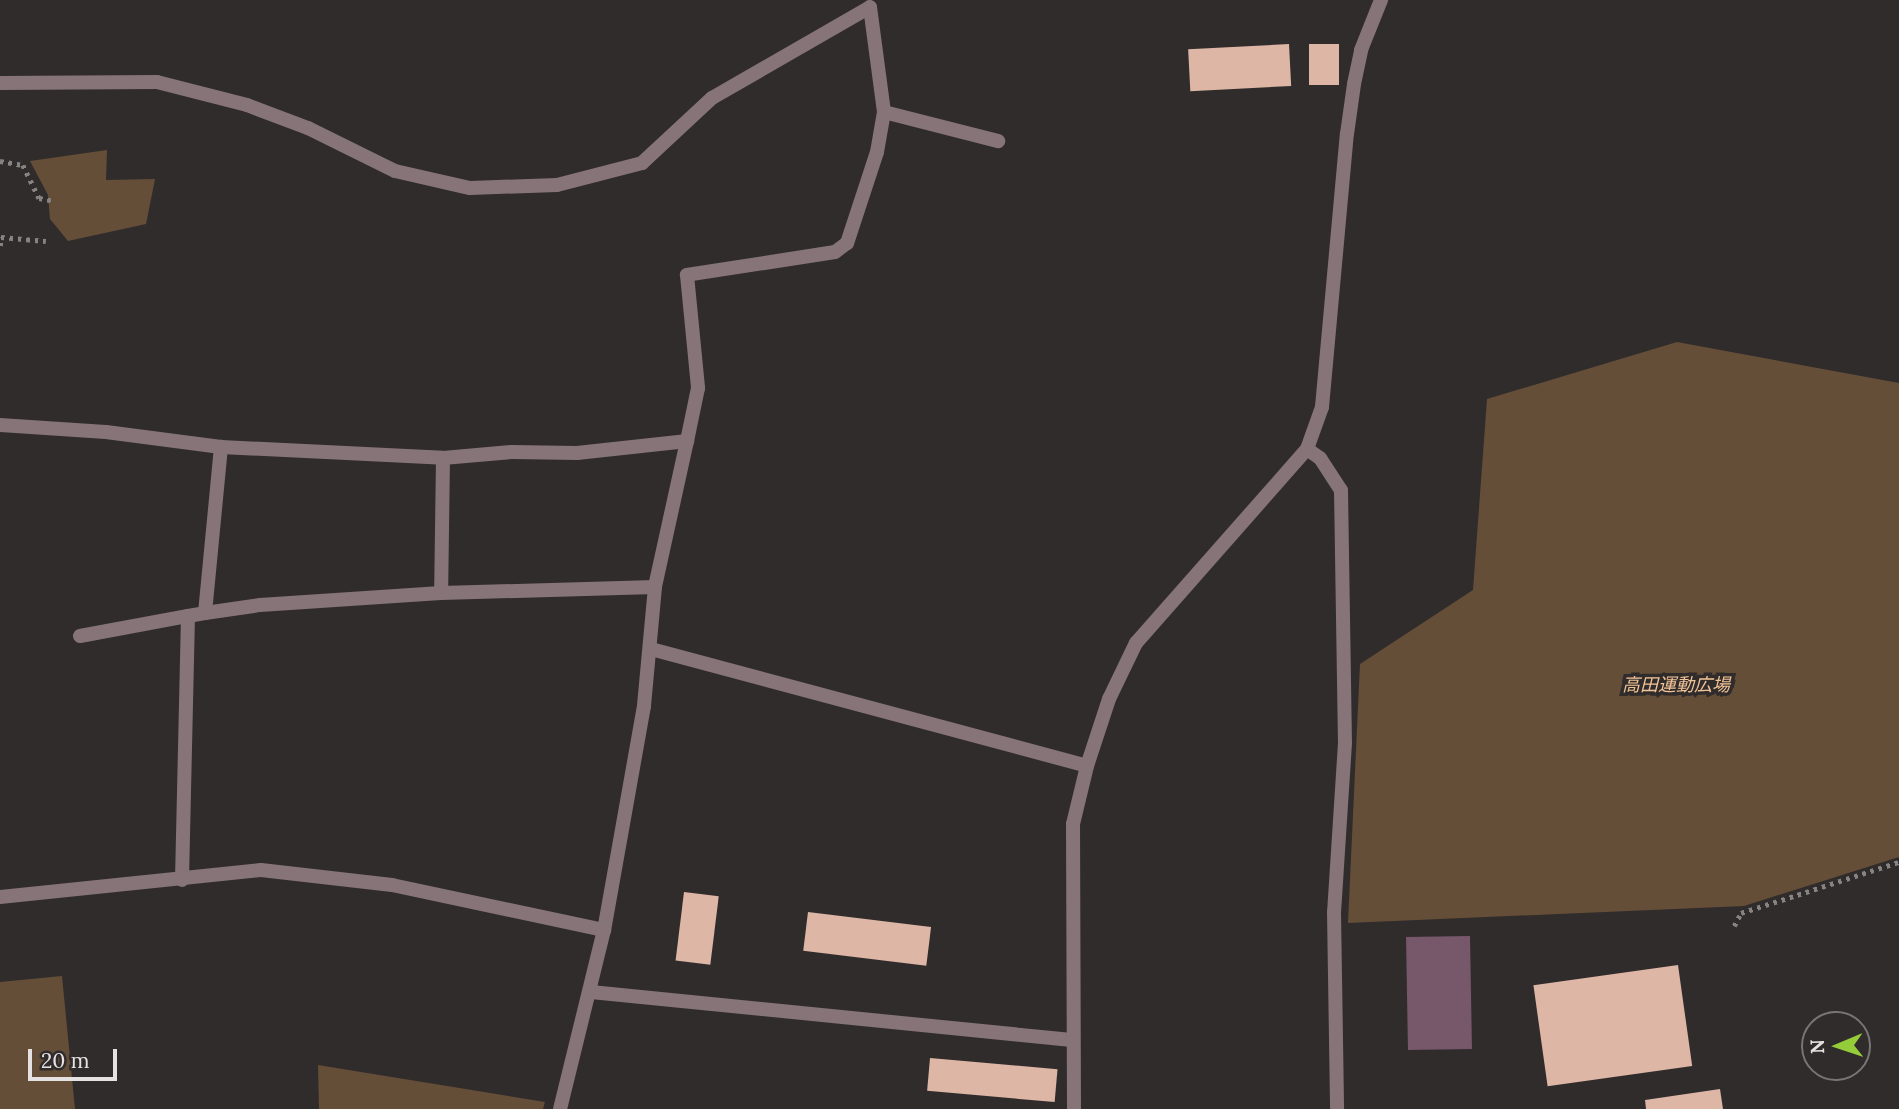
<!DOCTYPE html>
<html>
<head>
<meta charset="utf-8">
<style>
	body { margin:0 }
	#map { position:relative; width:1899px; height:1109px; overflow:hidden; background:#302c2c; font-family:Lora,"Noto Sans JP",serif }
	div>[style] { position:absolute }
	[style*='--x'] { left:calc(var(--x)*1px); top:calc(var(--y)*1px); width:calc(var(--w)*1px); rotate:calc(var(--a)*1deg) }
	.green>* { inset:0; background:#654e38 }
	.water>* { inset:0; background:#77576a; transform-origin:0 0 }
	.building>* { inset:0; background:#ddb6a5; transform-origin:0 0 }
	.path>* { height:4.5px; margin-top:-2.25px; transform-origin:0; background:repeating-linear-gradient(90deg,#878383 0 3.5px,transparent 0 8.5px) }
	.street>* { height:14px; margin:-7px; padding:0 7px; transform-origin:7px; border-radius:7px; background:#867478 }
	span { translate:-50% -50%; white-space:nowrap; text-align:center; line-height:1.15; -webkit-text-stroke:7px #302c2c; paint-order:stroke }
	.park-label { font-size:18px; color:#f2c396; font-style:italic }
	.north { position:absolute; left:1801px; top:1011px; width:70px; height:70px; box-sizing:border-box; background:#302c2c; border:2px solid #787574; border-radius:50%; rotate:268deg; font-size:19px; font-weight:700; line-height:28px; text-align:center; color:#e5e2e1 }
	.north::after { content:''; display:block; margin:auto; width:24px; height:32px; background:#95cc3a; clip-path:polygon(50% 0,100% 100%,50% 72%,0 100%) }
	.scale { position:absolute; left:28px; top:1049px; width:89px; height:32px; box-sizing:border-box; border:4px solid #e5e2e1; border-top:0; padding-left:9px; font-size:21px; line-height:24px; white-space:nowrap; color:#e5e2e1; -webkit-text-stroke:5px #302c2c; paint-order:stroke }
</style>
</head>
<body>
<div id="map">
	<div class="green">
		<i style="clip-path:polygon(107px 150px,106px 180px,155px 179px,146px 224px,68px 241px,50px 219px,48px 195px,30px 161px)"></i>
		<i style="clip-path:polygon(1677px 342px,1899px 383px,1899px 857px,1744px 906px,1348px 923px,1360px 664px,1473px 590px,1487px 399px)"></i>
		<i style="clip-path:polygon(62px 976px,75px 1109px,0 1109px,0 982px)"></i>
		<i style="clip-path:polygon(318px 1065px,545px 1102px,543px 1109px,319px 1109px)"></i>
	</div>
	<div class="water">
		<i style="left:1470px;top:936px;width:113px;height:64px;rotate:89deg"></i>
	</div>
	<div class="building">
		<i style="left:1289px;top:44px;width:42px;height:101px;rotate:87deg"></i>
		<i style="left:1309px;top:44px;width:30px;height:41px"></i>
		<i style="left:684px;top:892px;width:35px;height:69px;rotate:7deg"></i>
		<i style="left:808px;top:912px;width:124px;height:39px;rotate:7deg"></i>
		<i style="left:1678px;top:965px;width:102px;height:146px;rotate:82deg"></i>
		<i style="left:930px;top:1058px;width:128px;height:33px;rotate:5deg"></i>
		<i style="clip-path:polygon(1720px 1089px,1723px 1109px,1646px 1109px,1645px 1100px)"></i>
	</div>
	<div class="path">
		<i style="--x:0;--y:161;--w:23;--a:10"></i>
		<i style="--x:23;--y:165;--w:37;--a:64"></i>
		<i style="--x:39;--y:198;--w:15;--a:11"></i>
		<i style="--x:0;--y:246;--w:9;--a:-84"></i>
		<i style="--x:1;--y:237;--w:45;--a:5.1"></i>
		<i style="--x:1734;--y:926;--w:15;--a:-62"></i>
		<i style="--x:1741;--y:913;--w:166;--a:-17.9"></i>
	</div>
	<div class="street">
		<i style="--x:0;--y:83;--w:157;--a:-0.4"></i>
		<i style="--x:157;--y:82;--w:93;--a:14.3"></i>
		<i style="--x:247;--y:105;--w:65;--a:20.7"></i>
		<i style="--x:308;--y:128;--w:97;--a:26.3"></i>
		<i style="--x:395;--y:171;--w:77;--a:12.8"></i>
		<i style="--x:470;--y:188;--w:87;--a:-2"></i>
		<i style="--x:557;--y:185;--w:88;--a:-14.5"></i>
		<i style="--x:642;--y:163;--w:96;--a:-42.9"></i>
		<i style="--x:712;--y:98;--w:182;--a:-29.9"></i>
		<i style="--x:870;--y:7;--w:106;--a:82.4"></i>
		<i style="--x:884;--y:112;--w:41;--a:99.9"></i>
		<i style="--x:877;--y:152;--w:96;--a:108.2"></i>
		<i style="--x:847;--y:243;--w:15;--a:143"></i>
		<i style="--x:835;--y:252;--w:150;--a:171.2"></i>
		<i style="--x:687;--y:275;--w:114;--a:84.4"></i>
		<i style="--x:698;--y:388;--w:54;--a:101.7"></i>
		<i style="--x:884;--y:112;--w:118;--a:14.3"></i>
		<i style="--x:0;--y:425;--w:106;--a:3.8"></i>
		<i style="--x:106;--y:432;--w:116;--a:7.4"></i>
		<i style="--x:221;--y:447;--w:222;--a:2.8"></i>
		<i style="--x:443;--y:458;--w:135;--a:90.8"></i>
		<i style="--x:1307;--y:449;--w:16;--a:35"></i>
		<i style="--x:1320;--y:458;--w:38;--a:57"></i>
		<i style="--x:1341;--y:490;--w:253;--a:89.1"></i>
		<i style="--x:1345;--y:743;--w:169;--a:93.7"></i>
		<i style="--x:1334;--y:912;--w:197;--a:89.1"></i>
		<i style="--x:443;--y:458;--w:69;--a:-5"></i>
		<i style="--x:512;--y:452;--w:65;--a:0.9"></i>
		<i style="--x:577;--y:453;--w:111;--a:-6.2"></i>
		<i style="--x:687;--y:441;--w:149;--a:102.4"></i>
		<i style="--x:655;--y:587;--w:120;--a:95.3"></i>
		<i style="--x:644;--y:706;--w:228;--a:100.1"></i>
		<i style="--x:604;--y:930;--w:184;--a:103.8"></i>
		<i style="--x:205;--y:613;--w:56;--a:-8.3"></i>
		<i style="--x:260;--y:605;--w:181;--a:-3.8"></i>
		<i style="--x:441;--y:593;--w:214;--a:-1.6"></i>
		<i style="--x:80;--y:636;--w:110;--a:-10.5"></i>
		<i style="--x:651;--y:649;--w:451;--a:15"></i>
		<i style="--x:182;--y:880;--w:264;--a:-88.7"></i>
		<i style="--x:188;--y:616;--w:17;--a:-10"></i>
		<i style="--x:205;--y:613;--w:167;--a:-84.5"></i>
		<i style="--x:0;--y:897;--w:262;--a:-5.9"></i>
		<i style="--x:261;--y:870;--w:132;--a:6.5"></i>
		<i style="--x:392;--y:885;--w:217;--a:12"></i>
		<i style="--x:591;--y:992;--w:483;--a:5.7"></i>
		<i style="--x:1074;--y:1109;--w:285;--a:-90.2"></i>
		<i style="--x:1073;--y:824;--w:60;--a:-76.4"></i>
		<i style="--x:1087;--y:766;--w:71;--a:-71.8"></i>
		<i style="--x:1109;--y:699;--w:62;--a:-64.3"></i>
		<i style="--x:1136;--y:643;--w:259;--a:-48.6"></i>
		<i style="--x:1307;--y:449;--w:45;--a:-70.3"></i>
		<i style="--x:1322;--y:407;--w:274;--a:-84.8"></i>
		<i style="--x:1347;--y:134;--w:50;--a:-82"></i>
		<i style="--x:1354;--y:84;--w:35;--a:-78"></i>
		<i style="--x:1361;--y:50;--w:54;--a:-68.2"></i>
	</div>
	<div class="park-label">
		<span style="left:1676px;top:685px">高田運動広場</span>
	</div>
	<div class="north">N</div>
	<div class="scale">20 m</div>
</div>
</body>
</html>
